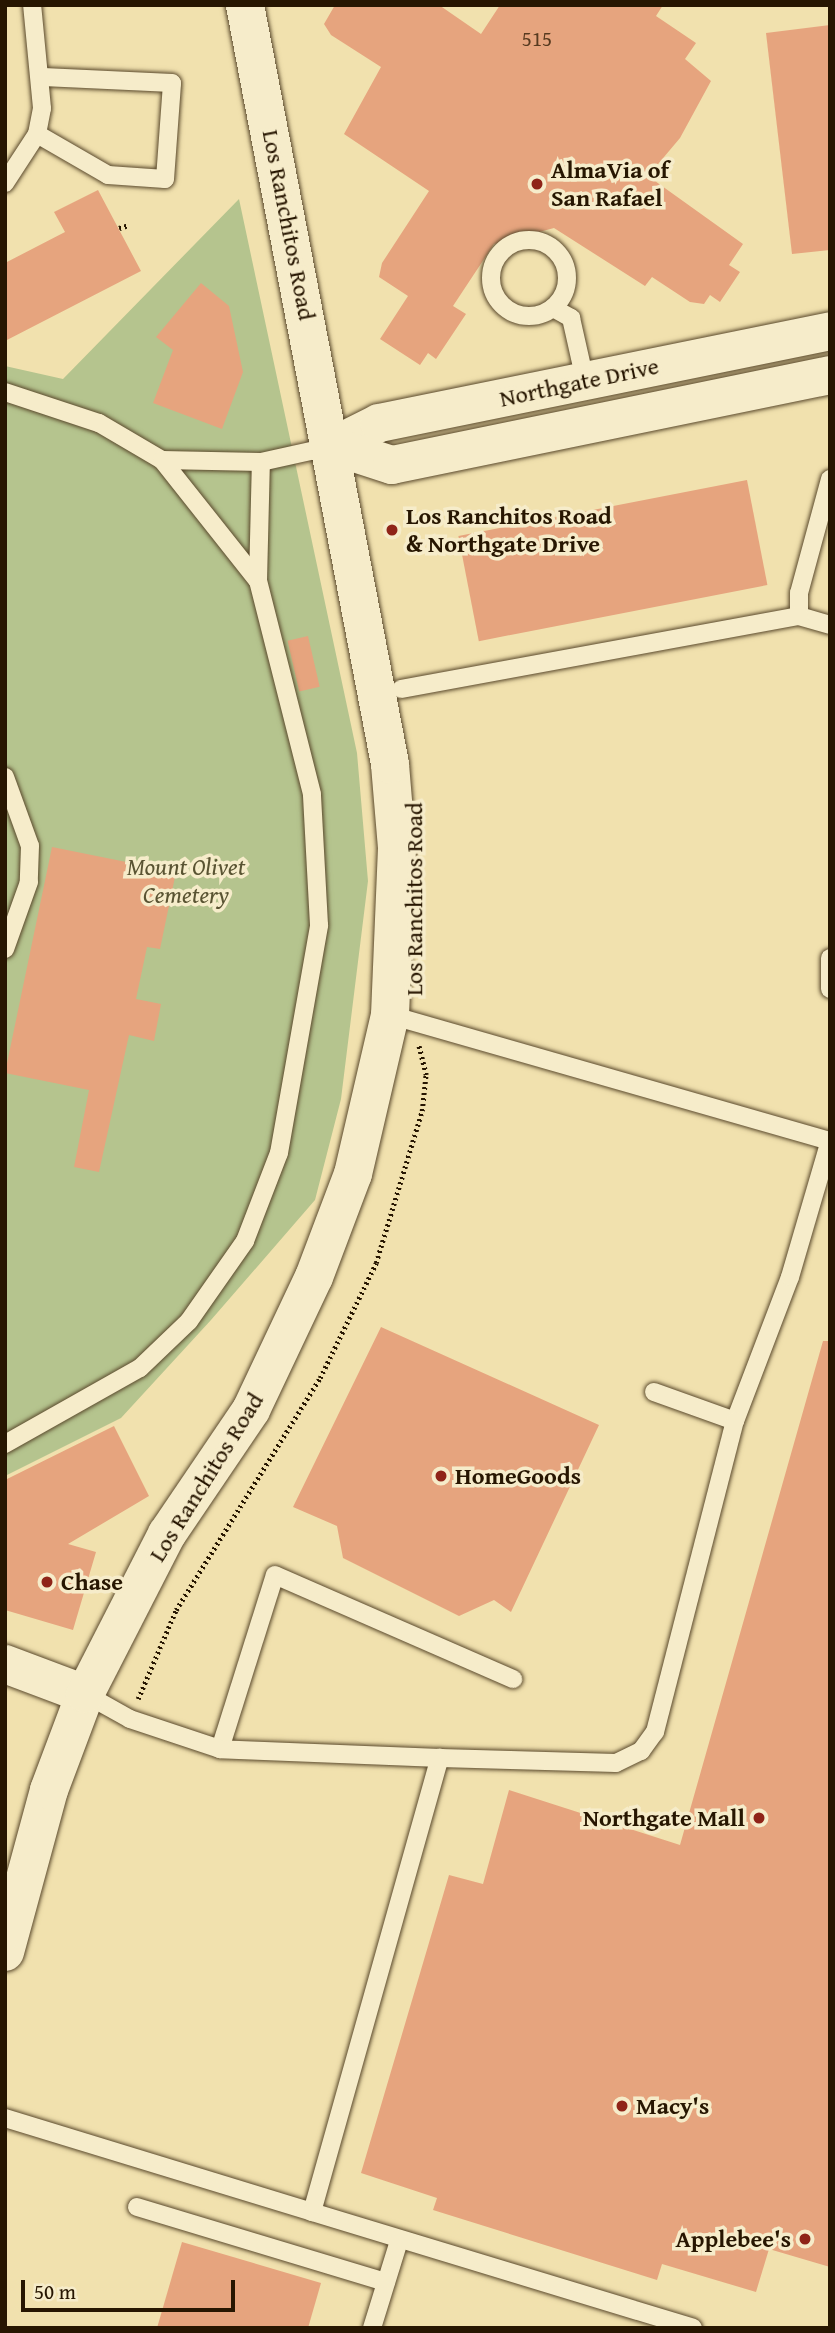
<!DOCTYPE html>
<html>
<head>
<meta charset="utf-8">
<style>
	body { margin:0 }
	#map { position:relative; width:835px; height:2333px; overflow:hidden; background:#f1e1ae; font-family:"Gentium Book Plus",serif }
	div>[style] { position:absolute }
	[style*='--x'] { left:calc(var(--x)*1px); top:calc(var(--y)*1px); width:calc(var(--w)*1px); rotate:calc(var(--a)*1deg) }
	.green>* { inset:0; background:#b5c48e }
	.building>* { inset:0; background:#e6a47e; transform-origin:0 0 }
	.path>* { height:4.5px; margin-top:-2.25px; transform-origin:0; background:repeating-linear-gradient(90deg,#271601 0 2px,transparent 0 5.5px) }
	.roads { filter:drop-shadow(0 0 2px #5a492c) drop-shadow(0 0 2px #5a492c) }
	.lane>* { height:18px; margin:-9px; padding:0 9px; transform-origin:9px; border-radius:9px; background:#f6ecca }
	.lane>.ring { margin:-9px; padding:0; box-sizing:content-box; background:none; border:18px solid #f6ecca; border-radius:50% }
	.secondary>* { height:38px; margin:-19px; padding:0 19px; transform-origin:19px; border-radius:19px; background:#f6ecca }
	.dots>* { width:19px; height:19px; translate:-50% -50%; box-sizing:border-box; border:4px solid #f6ecca; border-radius:50% }
	span { translate:-50% -50%; white-space:nowrap; text-align:center; line-height:1.15; -webkit-text-stroke:7px #f6ecca; paint-order:stroke }
	.number-label { font-size:21px; color:#573a20 }
	.number-label span { -webkit-text-stroke-width:0 }
	.poi-label { font-size:24px; color:#271601; font-weight:700 }
	.left { translate:0 -50%; text-align:left }
	.right { translate:-100% -50%; text-align:right }
	.street-label { font-size:24px; color:#271601 }
	.park-label { font-size:24px; color:#595332; font-style:italic }
	.frame { position:absolute; inset:0; border:7px solid #271601; pointer-events:none }
	.scale { position:absolute; left:21px; top:2280px; width:214px; height:32px; box-sizing:border-box; border:4px solid #271601; border-top:0; padding-left:9px; font-size:21px; line-height:24px; white-space:nowrap; color:#271601; -webkit-text-stroke:5px #f6ecca; paint-order:stroke }
</style>
</head>
<body>
<div id="map">
	<div class="green">
		<i style="clip-path:polygon(239px 199px,357px 753px,368px 881px,341px 1099px,315px 1200px,211px 1320px,121px 1418px,5px 1476px,5px 366px,63px 379px)"></i>
	</div>
	<div class="building">
		<i style="clip-path:polygon(335px 5px,439px 5px,481px 34px,500px 5px,663px 5px,656px 16px,696px 43px,685px 59px,711px 81px,680px 138px,648px 176px,743px 244px,729px 265px,740px 272px,720px 302px,710px 295px,704px 304px,690px 302px,652px 277px,645px 286px,554px 228px,494px 244px,453px 306px,466px 314px,436px 359px,428px 353px,420px 365px,380px 339px,408px 296px,379px 277px,382px 263px,429px 191px,344px 134px,381px 67px,331px 35px,324px 24px)"></i>
		<i style="clip-path:polygon(830px 25px,830px 250px,792px 254px,766px 33px)"></i>
		<i style="clip-path:polygon(98px 190px,141px 271px,5px 341px,5px 263px,65px 232px,54px 212px)"></i>
		<i style="clip-path:polygon(201px 283px,229px 306px,243px 372px,222px 429px,153px 403px,173px 350px,156px 337px)"></i>
		<i style="left:747px;top:480px;width:107px;height:294px;rotate:79deg"></i>
		<i style="left:308px;top:636px;width:52px;height:21px;rotate:77deg"></i>
		<i style="clip-path:polygon(52px 847px,176px 872px,160px 949px,147px 947px,136px 999px,161px 1004px,154px 1041px,129px 1035px,99px 1172px,74px 1167px,89px 1090px,5px 1073px)"></i>
		<i style="clip-path:polygon(381px 1327px,599px 1425px,511px 1612px,494px 1600px,459px 1616px,343px 1558px,337px 1526px,293px 1507px)"></i>
		<i style="clip-path:polygon(823px 1341px,830px 1341px,830px 2267px,769px 2249px,756px 2292px,662px 2264px,657px 2280px,433px 2210px,437px 2198px,361px 2173px,449px 1875px,483px 1884px,509px 1790px,680px 1845px)"></i>
		<i style="clip-path:polygon(114px 1426px,149px 1496px,68px 1544px,96px 1552px,73px 1630px,5px 1610px,5px 1480px)"></i>
		<i style="clip-path:polygon(182px 2242px,321px 2283px,308px 2328px,157px 2328px)"></i>
	</div>
	<div class="path">
		<i style="--x:119;--y:228;--w:10;--a:-17"></i>
		<i style="--x:138;--y:1699;--w:97;--a:-66.9"></i>
		<i style="--x:176;--y:1610;--w:273;--a:-58.2"></i>
		<i style="--x:320;--y:1378;--w:128;--a:-64"></i>
		<i style="--x:376;--y:1263;--w:159;--a:-73.2"></i>
		<i style="--x:422;--y:1111;--w:36;--a:-84"></i>
		<i style="--x:426;--y:1075;--w:30;--a:-104"></i>
	</div>
	<div class="roads">
		<div class="lane">
			<i style="--x:37;--y:134;--w:82;--a:30"></i>
			<i style="--x:108;--y:175;--w:57;--a:4"></i>
			<i style="--x:165;--y:179;--w:96;--a:-85.8"></i>
			<i style="--x:172;--y:83;--w:129;--a:-177.3"></i>
			<i style="--x:5;--y:183;--w:59;--a:-56.9"></i>
			<i style="--x:37;--y:134;--w:26;--a:-79"></i>
			<i style="--x:42;--y:108;--w:103;--a:-95.5"></i>
			<i class="ring" style="left:491px;top:240px;width:58px;height:58px"></i>
			<i style="--x:553;--y:308;--w:21;--a:29"></i>
			<i style="--x:571;--y:318;--w:64;--a:77.3"></i>
			<i style="--x:5;--y:392;--w:99;--a:18.3"></i>
			<i style="--x:99;--y:423;--w:73;--a:30.4"></i>
			<i style="--x:162;--y:460;--w:154;--a:51.6"></i>
			<i style="--x:162;--y:460;--w:99;--a:1.2"></i>
			<i style="--x:261;--y:462;--w:74;--a:-12.5"></i>
			<i style="--x:830;--y:479;--w:118;--a:105.2"></i>
			<i style="--x:799;--y:593;--w:23;--a:90"></i>
			<i style="--x:799;--y:616;--w:32;--a:16"></i>
			<i style="--x:401;--y:689;--w:405;--a:-10.4"></i>
			<i style="--x:5;--y:777;--w:73;--a:70.1"></i>
			<i style="--x:30;--y:846;--w:36;--a:92"></i>
			<i style="--x:29;--y:882;--w:71;--a:109.7"></i>
			<i style="--x:830;--y:958;--w:31;--a:90"></i>
			<i style="--x:390;--y:1015;--w:458;--a:16"></i>
			<i style="--x:654;--y:1392;--w:86;--a:19.7"></i>
			<i style="--x:735;--y:1421;--w:154;--a:-69.1"></i>
			<i style="--x:790;--y:1277;--w:139;--a:-73.7"></i>
			<i style="--x:5;--y:1444;--w:155;--a:-29.4"></i>
			<i style="--x:140;--y:1368;--w:68;--a:-43.8"></i>
			<i style="--x:189;--y:1321;--w:98;--a:-55"></i>
			<i style="--x:245;--y:1241;--w:94;--a:-68.9"></i>
			<i style="--x:279;--y:1153;--w:231;--a:-80"></i>
			<i style="--x:319;--y:925;--w:131;--a:-93.1"></i>
			<i style="--x:312;--y:794;--w:220;--a:-104.2"></i>
			<i style="--x:258;--y:581;--w:119;--a:-88.6"></i>
			<i style="--x:220;--y:1749;--w:182;--a:-72.5"></i>
			<i style="--x:275;--y:1575;--w:260;--a:23.6"></i>
			<i style="--x:440;--y:1758;--w:176;--a:1.6"></i>
			<i style="--x:616;--y:1763;--w:28;--a:-26"></i>
			<i style="--x:641;--y:1751;--w:24;--a:-54"></i>
			<i style="--x:655;--y:1732;--w:321;--a:-75.6"></i>
			<i style="--x:5;--y:2118;--w:321;--a:17"></i>
			<i style="--x:312;--y:2212;--w:472;--a:-74.3"></i>
			<i style="--x:440;--y:1758;--w:220;--a:-177.7"></i>
			<i style="--x:220;--y:1749;--w:95;--a:-161.6"></i>
			<i style="--x:130;--y:1719;--w:51;--a:-150.9"></i>
			<i style="--x:137;--y:2207;--w:260;--a:16.8"></i>
			<i style="--x:312;--y:2212;--w:398;--a:16.9"></i>
			<i style="--x:372;--y:2328;--w:91;--a:-72.8"></i>
		</div>
		<div class="secondary">
			<i style="--x:333;--y:446;--w:51;--a:-26.6"></i>
			<i style="--x:379;--y:423;--w:460;--a:-11.5"></i>
			<i style="--x:333;--y:446;--w:62;--a:17.9"></i>
			<i style="--x:392;--y:465;--w:447;--a:-11.6"></i>
			<i style="--x:5;--y:1664;--w:85;--a:20.6"></i>
			<i style="--x:5;--y:1952;--w:168;--a:-74.8"></i>
			<i style="--x:49;--y:1790;--w:103;--a:-69.4"></i>
			<i style="--x:85;--y:1694;--w:180;--a:-62.9"></i>
			<i style="--x:167;--y:1534;--w:150;--a:-55.9"></i>
			<i style="--x:251;--y:1410;--w:147;--a:-64.7"></i>
			<i style="--x:314;--y:1277;--w:110;--a:-69.3"></i>
			<i style="--x:353;--y:1174;--w:163;--a:-76.9"></i>
			<i style="--x:390;--y:1015;--w:167;--a:-87.6"></i>
			<i style="--x:397;--y:848;--w:84;--a:-94.8"></i>
			<i style="--x:390;--y:764;--w:773;--a:-100.82"></i>
		</div>
	</div>
	<div class="dots">
		<i style="left:537px;top:184px;background:#8f2418"></i>
		<i style="left:392px;top:530px;background:#8f2418"></i>
		<i style="left:441px;top:1476px;background:#8f2418"></i>
		<i style="left:47px;top:1582px;background:#8f2418"></i>
		<i style="left:759px;top:1818px;background:#8f2418"></i>
		<i style="left:622px;top:2106px;background:#8f2418"></i>
		<i style="left:805px;top:2239px;background:#8f2418"></i>
	</div>
	<div class="number-label">
		<span style="left:537px;top:39px">515</span>
	</div>
	<div class="poi-label">
		<span class="left" style="left:551px;top:184px">AlmaVia of<br>San Rafael</span>
		<span class="left" style="left:406px;top:530px">Los Ranchitos Road<br>&amp; Northgate Drive</span>
		<span class="left" style="left:455px;top:1476px">HomeGoods</span>
		<span class="left" style="left:61px;top:1582px">Chase</span>
		<span class="right" style="left:745px;top:1818px">Northgate Mall</span>
		<span class="left" style="left:636px;top:2106px">Macy's</span>
		<span class="right" style="left:791px;top:2239px">Applebee's</span>
	</div>
	<div class="street-label">
		<span style="left:289px;top:225px;rotate:79deg">Los Ranchitos Road</span>
		<span style="left:579px;top:382px;rotate:-12deg">Northgate Drive</span>
		<span style="left:414px;top:899px;rotate:-90deg">Los Ranchitos Road</span>
		<span style="left:206px;top:1477px;rotate:-58deg">Los Ranchitos Road</span>
	</div>
	<div class="park-label">
		<span style="left:186px;top:881px">Mount Olivet<br>Cemetery</span>
	</div>
	<div class="frame"></div>
	<div class="scale">50 m</div>
</div>
</body>
</html>
